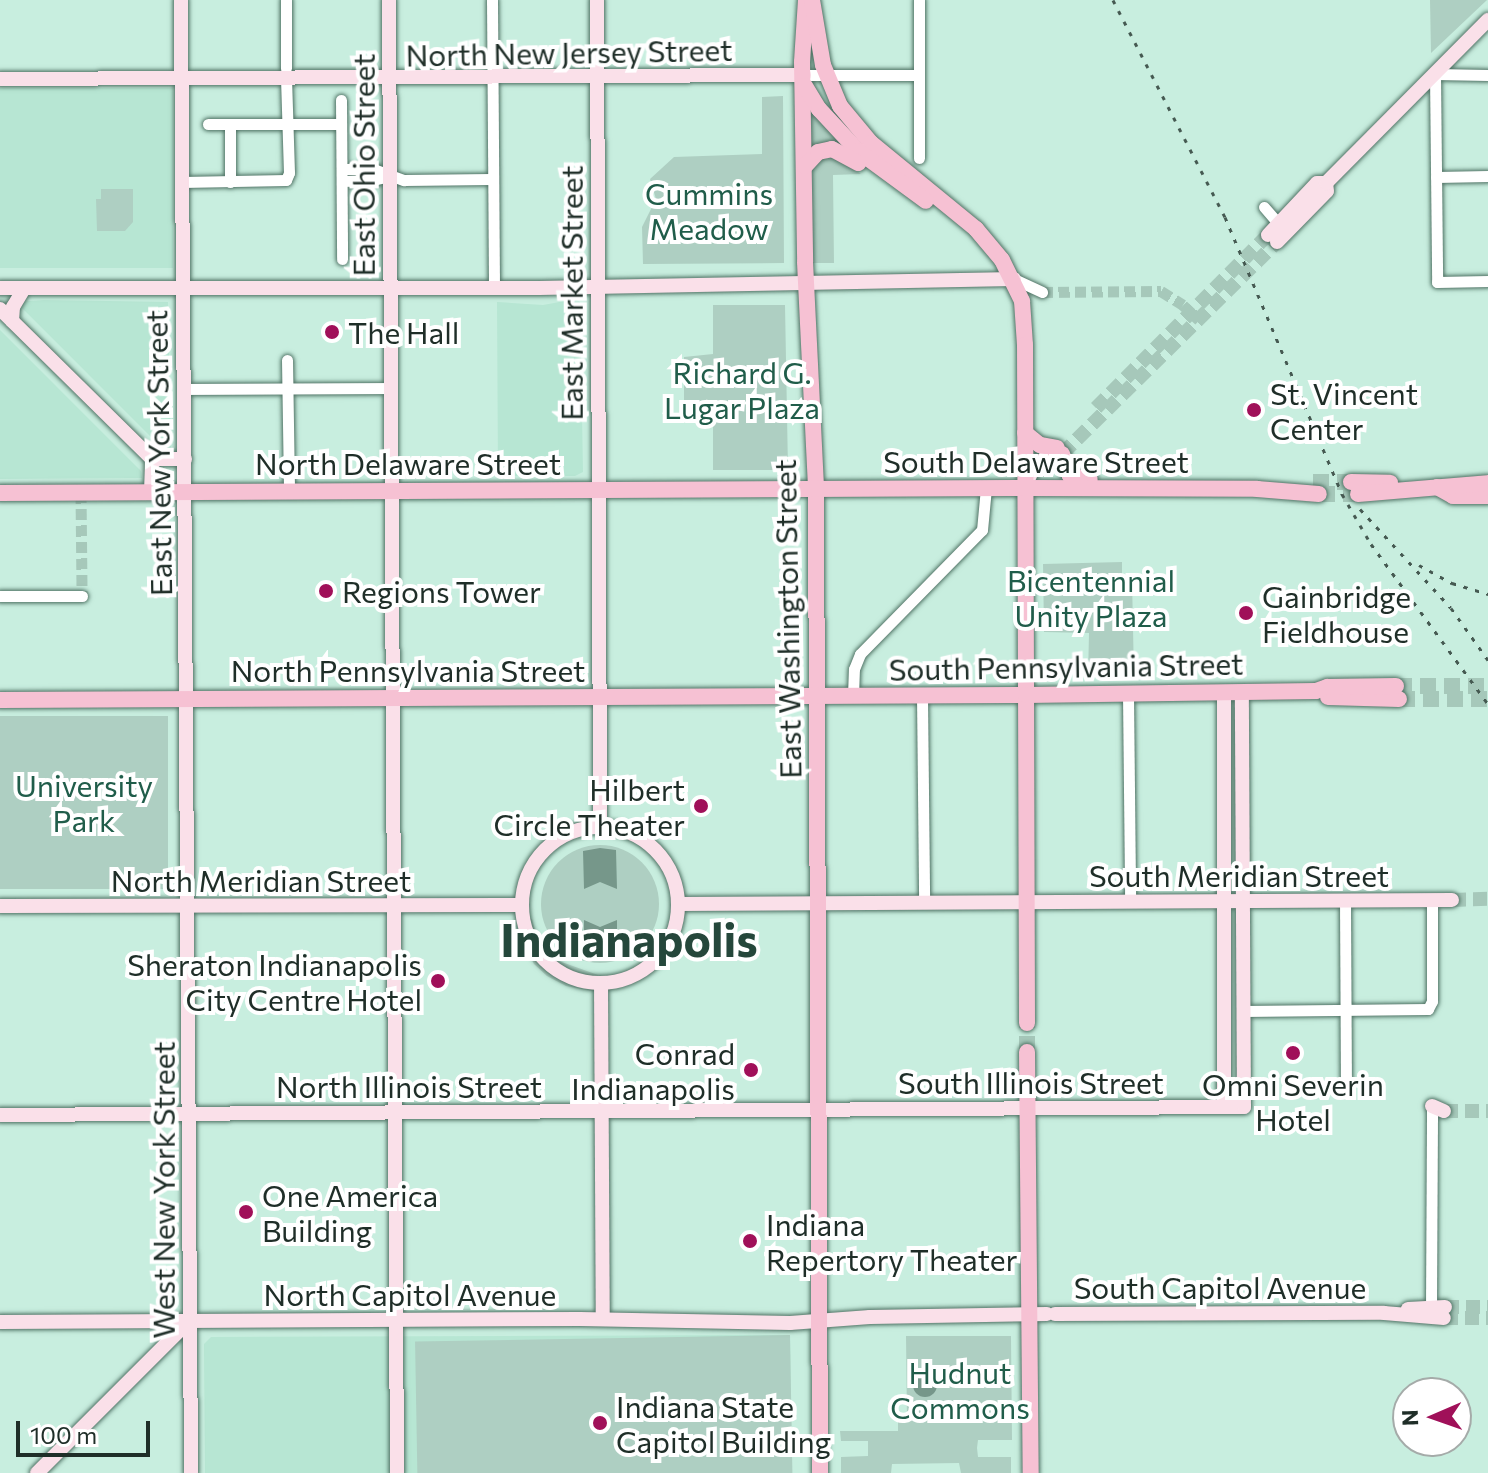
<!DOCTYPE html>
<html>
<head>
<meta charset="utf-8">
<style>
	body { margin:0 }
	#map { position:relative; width:1488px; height:1473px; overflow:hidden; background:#c8eedf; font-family:Commissioner,sans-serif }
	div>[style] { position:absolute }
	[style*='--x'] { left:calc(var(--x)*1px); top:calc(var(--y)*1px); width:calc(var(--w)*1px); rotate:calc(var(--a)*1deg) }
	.built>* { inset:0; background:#b7e6d3; transform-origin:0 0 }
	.green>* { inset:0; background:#aecfc2; transform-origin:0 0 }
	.round { border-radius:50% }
	.water>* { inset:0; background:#76978a }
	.street-tunnel>* { height:11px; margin-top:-5.5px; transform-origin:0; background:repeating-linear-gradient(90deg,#a6c8ba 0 11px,transparent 0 16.5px) }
	.secondary-tunnel>* { height:14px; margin-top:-7px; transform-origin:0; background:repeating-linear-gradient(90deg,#a6c8ba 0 14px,transparent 0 21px) }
	.primary-tunnel>* { height:16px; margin-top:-8px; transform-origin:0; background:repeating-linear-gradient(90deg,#a6c8ba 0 16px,transparent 0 24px) }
	.roads { filter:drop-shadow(0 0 2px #507365) drop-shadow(0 0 2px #507365) }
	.street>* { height:11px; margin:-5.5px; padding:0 5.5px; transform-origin:5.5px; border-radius:5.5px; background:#fff }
	.secondary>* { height:14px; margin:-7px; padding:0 7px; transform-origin:7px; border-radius:7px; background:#fae0e9 }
	.secondary>.ring { margin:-7px; padding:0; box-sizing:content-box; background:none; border:14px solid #fae0e9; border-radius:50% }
	.primary>* { height:16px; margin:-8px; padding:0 8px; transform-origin:8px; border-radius:8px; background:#f6c1d3 }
	.rail>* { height:3px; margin-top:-1.5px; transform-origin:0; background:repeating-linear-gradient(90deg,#455951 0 4px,transparent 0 12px) }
	.dots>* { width:22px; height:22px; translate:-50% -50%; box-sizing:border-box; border:4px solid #fff; border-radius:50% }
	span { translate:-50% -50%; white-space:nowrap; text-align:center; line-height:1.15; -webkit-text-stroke:8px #fff; paint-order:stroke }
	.street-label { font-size:30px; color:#1f2e28 }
	.park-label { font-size:30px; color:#205d4a }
	.poi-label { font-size:30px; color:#1f2e28 }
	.left { translate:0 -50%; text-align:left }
	.right { translate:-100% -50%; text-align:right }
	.town-label { font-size:46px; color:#25473b; font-weight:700 }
	.north { position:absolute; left:1392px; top:1377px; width:80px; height:80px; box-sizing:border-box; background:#fff; border:2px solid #a5aba9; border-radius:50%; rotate:268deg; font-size:22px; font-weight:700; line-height:32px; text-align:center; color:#1f2e28 }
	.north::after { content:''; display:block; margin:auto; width:28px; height:36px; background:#a01059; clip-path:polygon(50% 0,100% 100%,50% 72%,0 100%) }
	.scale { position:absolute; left:16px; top:1421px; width:134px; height:36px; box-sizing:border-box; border:4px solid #1f2e28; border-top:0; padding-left:10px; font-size:24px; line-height:28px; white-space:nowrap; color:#1f2e28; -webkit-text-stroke:6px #fff; paint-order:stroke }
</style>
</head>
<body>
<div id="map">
	<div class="built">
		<i style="left:173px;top:88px;width:180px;height:173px;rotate:90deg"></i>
		<i style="clip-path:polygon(576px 299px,580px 302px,583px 472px,575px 476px,498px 476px,497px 302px,543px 305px)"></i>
		<i style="clip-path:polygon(44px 300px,168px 302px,171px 451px,165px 451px,16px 302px)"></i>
		<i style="clip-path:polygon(0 330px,141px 471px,142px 478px,0 479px)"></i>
		<i style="clip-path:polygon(790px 1335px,792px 1473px,205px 1473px,204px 1344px,211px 1337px)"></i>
	</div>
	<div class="green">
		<i style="clip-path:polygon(1430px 0,1487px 0,1431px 53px)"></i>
		<i style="clip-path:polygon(783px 96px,784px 263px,643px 264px,642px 227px,656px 199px,650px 179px,674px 157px,762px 154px,762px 97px)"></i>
		<i style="clip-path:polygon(811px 107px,841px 143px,838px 158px,861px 174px,833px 175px,834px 263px,812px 263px)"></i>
		<i style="clip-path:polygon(101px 189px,133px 189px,133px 222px,125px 231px,97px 231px,96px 199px,101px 199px)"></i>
		<i style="clip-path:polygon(713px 305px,785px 305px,788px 470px,713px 470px,713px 422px,684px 422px,684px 357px,713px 354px)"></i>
		<i style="clip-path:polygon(1122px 562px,1122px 579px,1132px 579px,1134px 677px,1088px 677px,1089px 633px,1044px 632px,1043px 564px)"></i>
		<i style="left:0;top:716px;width:168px;height:173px"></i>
		<i class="round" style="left:541px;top:845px;width:118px;height:118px"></i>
		<i style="clip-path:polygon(527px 917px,532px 919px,537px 938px,556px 960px,598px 975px,601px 980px,596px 992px,566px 986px,547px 976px,534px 964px,515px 926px)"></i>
		<i style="left:790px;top:1335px;width:138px;height:375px;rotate:89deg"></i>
		<i style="clip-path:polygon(906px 1336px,1011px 1336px,1012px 1440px,978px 1440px,977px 1448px,978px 1457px,1011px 1457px,1011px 1473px,961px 1473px,959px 1463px,892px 1464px,891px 1473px,841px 1473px,841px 1457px,868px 1456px,868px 1441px,841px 1441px,840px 1431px,898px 1431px,898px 1421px,907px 1421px)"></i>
	</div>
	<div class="water">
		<i style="clip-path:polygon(600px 848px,616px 850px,617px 889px,600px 882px,584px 889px,583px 851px)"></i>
		<i style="clip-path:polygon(584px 920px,600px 927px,617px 920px,617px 958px,584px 959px)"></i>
		<i class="round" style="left:913px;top:1373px;width:24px;height:24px"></i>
	</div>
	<div class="street-tunnel">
		<i style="--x:1042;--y:292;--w:119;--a:-0.5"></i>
		<i style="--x:1161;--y:291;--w:26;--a:32"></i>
		<i style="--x:1183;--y:305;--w:22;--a:43"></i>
		<i style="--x:81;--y:492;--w:104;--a:89.4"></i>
	</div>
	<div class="secondary-tunnel">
		<i style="--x:1096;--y:408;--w:244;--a:-45.2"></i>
		<i style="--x:1062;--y:454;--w:302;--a:-44.6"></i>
		<i style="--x:1452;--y:900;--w:36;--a:-2"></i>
		<i style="--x:1444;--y:1111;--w:44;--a:0"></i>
		<i style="--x:1445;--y:1307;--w:43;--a:0"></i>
		<i style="--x:1444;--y:1318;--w:44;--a:0"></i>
	</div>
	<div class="primary-tunnel">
		<i style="--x:1313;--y:482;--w:38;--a:0"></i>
		<i style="--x:1319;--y:494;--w:39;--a:0"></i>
		<i style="--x:1396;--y:686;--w:92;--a:0"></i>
		<i style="--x:1399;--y:699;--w:89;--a:0"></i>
		<i style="--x:1027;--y:1052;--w:29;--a:-90"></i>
	</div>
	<div class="roads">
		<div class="street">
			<i style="--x:286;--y:0;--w:68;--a:90"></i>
			<i style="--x:492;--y:0;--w:287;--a:89.6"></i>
			<i style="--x:919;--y:0;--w:158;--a:90"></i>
			<i style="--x:804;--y:75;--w:115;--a:0"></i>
			<i style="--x:1488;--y:75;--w:53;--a:-178.9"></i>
			<i style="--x:1435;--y:74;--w:208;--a:89.4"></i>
			<i style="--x:1437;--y:282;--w:51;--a:-1.1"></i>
			<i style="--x:341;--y:100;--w:159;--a:89.6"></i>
			<i style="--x:208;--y:124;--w:133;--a:0"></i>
			<i style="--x:230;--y:124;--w:58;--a:90"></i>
			<i style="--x:342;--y:169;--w:31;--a:0"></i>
			<i style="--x:373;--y:169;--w:33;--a:20"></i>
			<i style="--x:404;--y:180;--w:87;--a:-0.7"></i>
			<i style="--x:1436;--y:177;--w:52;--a:-1.1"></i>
			<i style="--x:342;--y:181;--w:31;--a:-2"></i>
			<i style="--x:373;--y:180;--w:16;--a:-14"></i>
			<i style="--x:182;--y:182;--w:104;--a:-1.1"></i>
			<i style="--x:286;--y:180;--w:8;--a:-67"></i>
			<i style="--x:289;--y:173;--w:95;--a:-91.8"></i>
			<i style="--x:1264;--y:207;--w:23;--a:49"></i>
			<i style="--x:1014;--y:279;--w:31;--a:25"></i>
			<i style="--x:287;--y:360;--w:131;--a:89.1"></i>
			<i style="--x:183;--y:389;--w:208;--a:-0.3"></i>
			<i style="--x:0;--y:596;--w:82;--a:0"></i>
			<i style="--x:1128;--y:694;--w:208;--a:89.4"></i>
			<i style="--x:853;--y:696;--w:27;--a:-88"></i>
			<i style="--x:854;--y:669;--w:16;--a:-68"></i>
			<i style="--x:860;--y:654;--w:174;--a:-45.5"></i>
			<i style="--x:982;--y:530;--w:42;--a:-84.6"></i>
			<i style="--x:922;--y:696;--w:206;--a:89.4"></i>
			<i style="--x:1345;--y:900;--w:181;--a:89.7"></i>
			<i style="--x:1243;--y:1011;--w:185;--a:-0.6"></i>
			<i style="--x:1428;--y:1009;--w:9;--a:-63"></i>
			<i style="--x:1432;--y:1001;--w:101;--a:-90"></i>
			<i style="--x:1431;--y:1308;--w:202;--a:-89.7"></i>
		</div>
		<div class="secondary">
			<i style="--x:181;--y:0;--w:1473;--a:89.61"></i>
			<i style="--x:389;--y:0;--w:1473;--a:89.69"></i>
			<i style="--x:597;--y:0;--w:826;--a:89.79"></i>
			<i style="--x:0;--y:79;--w:804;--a:-0.29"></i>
			<i style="--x:1268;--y:235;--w:71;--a:-46.7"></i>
			<i style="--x:1317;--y:183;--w:9;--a:0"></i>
			<i style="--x:1277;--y:242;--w:71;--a:-45.6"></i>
			<i style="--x:1327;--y:191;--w:8;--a:-97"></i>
			<i style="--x:1326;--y:183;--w:230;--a:-45.2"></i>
			<i style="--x:0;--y:288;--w:539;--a:0"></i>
			<i style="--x:539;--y:288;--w:475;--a:-1.1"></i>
			<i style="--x:0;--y:309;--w:214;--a:44.6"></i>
			<i style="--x:152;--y:459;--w:33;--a:0"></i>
			<i style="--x:12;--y:321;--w:14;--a:-86"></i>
			<i style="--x:13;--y:307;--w:21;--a:-59"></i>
			<i style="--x:1026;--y:484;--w:19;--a:-65"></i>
			<i style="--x:1034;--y:467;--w:30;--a:-40"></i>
			<i style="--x:151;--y:492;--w:33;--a:-88"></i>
			<i style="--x:1224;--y:692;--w:415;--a:90"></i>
			<i class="ring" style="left:522px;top:827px;width:142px;height:142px"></i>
			<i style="--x:678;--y:904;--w:774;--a:-0.3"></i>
			<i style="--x:0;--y:906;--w:522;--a:-0.11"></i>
			<i style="--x:601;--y:983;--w:336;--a:89.7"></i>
			<i style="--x:1432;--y:1106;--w:13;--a:23"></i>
			<i style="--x:0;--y:1115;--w:1244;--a:-0.37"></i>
			<i style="--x:1244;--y:1107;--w:415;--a:-90.3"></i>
			<i style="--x:1408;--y:1309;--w:37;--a:-3"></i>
			<i style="--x:1055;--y:1314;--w:329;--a:-0.2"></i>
			<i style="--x:1384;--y:1313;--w:60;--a:4.8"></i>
			<i style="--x:0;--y:1322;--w:580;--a:-0.3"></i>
			<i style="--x:580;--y:1319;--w:210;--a:1.1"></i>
			<i style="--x:790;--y:1323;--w:80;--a:-4.3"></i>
			<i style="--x:870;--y:1317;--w:177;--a:-1"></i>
			<i style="--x:37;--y:1473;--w:215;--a:-45"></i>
		</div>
		<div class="primary">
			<i style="--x:806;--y:0;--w:62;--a:93.7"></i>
			<i style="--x:802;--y:62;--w:200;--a:89.1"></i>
			<i style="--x:805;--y:262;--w:228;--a:87.2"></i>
			<i style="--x:816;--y:490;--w:983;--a:89.77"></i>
			<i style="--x:812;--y:0;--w:66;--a:80.4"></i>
			<i style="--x:823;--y:65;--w:44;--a:67.5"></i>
			<i style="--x:840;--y:106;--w:48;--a:50"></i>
			<i style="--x:871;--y:143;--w:136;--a:39.3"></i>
			<i style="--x:976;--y:229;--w:40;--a:50"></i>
			<i style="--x:1002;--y:260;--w:46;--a:64"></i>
			<i style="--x:1022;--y:301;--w:44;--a:86.1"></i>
			<i style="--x:1025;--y:345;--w:678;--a:89.83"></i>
			<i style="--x:805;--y:86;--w:27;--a:59"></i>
			<i style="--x:819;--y:109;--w:57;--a:47.1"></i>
			<i style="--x:858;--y:151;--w:84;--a:36.3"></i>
			<i style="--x:805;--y:166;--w:19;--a:-47"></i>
			<i style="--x:818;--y:152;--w:14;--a:-12"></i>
			<i style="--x:832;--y:149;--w:30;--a:28"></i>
			<i style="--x:1025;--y:433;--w:19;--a:39"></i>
			<i style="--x:1040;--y:445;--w:17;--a:10"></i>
			<i style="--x:1062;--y:454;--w:23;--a:70"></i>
			<i style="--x:1070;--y:476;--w:20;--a:9"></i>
			<i style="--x:1351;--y:482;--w:39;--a:1"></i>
			<i style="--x:1437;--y:487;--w:18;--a:29"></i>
			<i style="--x:1453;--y:496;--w:35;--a:0"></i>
			<i style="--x:0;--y:493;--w:1024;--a:-0.28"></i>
			<i style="--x:1024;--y:488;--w:233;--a:0.2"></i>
			<i style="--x:1257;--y:489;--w:62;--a:4.6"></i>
			<i style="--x:1358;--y:494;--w:130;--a:-4.8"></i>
			<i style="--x:1328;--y:697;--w:71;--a:1.6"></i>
			<i style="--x:0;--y:700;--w:1026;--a:-0.28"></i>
			<i style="--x:1026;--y:695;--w:290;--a:-0.8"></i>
			<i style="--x:1316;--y:691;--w:12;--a:-20"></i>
			<i style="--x:1327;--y:687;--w:69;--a:-0.8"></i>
			<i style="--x:1027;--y:1052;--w:421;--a:89.5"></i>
		</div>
	</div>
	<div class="rail">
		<i style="--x:1113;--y:0;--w:244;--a:62.7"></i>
		<i style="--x:1225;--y:217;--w:301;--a:67.1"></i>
		<i style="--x:1342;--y:494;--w:58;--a:59.9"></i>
		<i style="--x:1371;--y:544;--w:198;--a:53.8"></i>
		<i style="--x:1360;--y:509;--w:134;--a:47.4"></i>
		<i style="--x:1451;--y:608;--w:64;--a:54.6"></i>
		<i style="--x:1419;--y:565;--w:38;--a:29"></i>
		<i style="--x:1452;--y:583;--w:38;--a:17"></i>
	</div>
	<div class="dots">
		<i style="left:332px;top:332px;background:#a01059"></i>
		<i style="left:1254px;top:410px;background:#a01059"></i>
		<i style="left:326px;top:591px;background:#a01059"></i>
		<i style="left:1246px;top:613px;background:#a01059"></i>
		<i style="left:701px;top:806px;background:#a01059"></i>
		<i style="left:438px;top:981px;background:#a01059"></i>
		<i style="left:1293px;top:1053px;background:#a01059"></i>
		<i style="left:751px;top:1070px;background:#a01059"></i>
		<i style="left:246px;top:1212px;background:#a01059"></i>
		<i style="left:750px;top:1241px;background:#a01059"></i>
		<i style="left:600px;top:1423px;background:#a01059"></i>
	</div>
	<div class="street-label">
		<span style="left:569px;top:52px;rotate:-1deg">North New Jersey Street</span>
		<span style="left:363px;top:165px;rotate:-90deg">East Ohio Street</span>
		<span style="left:571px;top:293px;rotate:-90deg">East Market Street</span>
		<span style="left:158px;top:453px;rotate:-91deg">East New York Street</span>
		<span style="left:1036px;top:461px">South Delaware Street</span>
		<span style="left:408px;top:463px">North Delaware Street</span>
		<span style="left:787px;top:619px;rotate:-91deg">East Washington Street</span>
		<span style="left:1066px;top:666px;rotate:-1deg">South Pennsylvania Street</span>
		<span style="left:408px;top:670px">North Pennsylvania Street</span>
		<span style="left:1239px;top:875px">South Meridian Street</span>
		<span style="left:261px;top:880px">North Meridian Street</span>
		<span style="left:1031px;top:1082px">South Illinois Street</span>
		<span style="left:409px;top:1086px">North Illinois Street</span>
		<span style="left:163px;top:1190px;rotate:-90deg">West New York Street</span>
		<span style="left:1220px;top:1287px">South Capitol Avenue</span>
		<span style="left:410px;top:1294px">North Capitol Avenue</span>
	</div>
	<div class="park-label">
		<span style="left:709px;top:210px">Cummins<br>Meadow</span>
		<span style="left:742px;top:389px">Richard G.<br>Lugar Plaza</span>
		<span style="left:1091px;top:597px">Bicentennial<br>Unity Plaza</span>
		<span style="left:84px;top:802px">University<br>Park</span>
		<span style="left:960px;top:1389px">Hudnut<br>Commons</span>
	</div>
	<div class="poi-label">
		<span class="left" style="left:348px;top:332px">The Hall</span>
		<span class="left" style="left:1270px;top:410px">St. Vincent<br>Center</span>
		<span class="left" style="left:342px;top:591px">Regions Tower</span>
		<span class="left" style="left:1262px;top:613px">Gainbridge<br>Fieldhouse</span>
		<span class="right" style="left:685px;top:806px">Hilbert<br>Circle Theater</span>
		<span class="right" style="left:422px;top:981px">Sheraton Indianapolis<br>City Centre Hotel</span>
		<span class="right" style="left:735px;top:1070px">Conrad<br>Indianapolis</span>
		<span style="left:1293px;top:1101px">Omni Severin<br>Hotel</span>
		<span class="left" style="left:262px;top:1212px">One America<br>Building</span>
		<span class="left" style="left:766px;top:1241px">Indiana<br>Repertory Theater</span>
		<span class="left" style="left:616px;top:1423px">Indiana State<br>Capitol Building</span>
	</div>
	<div class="town-label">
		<span style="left:629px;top:938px">Indianapolis</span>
	</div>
	<div class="north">N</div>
	<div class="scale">100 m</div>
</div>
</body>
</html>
